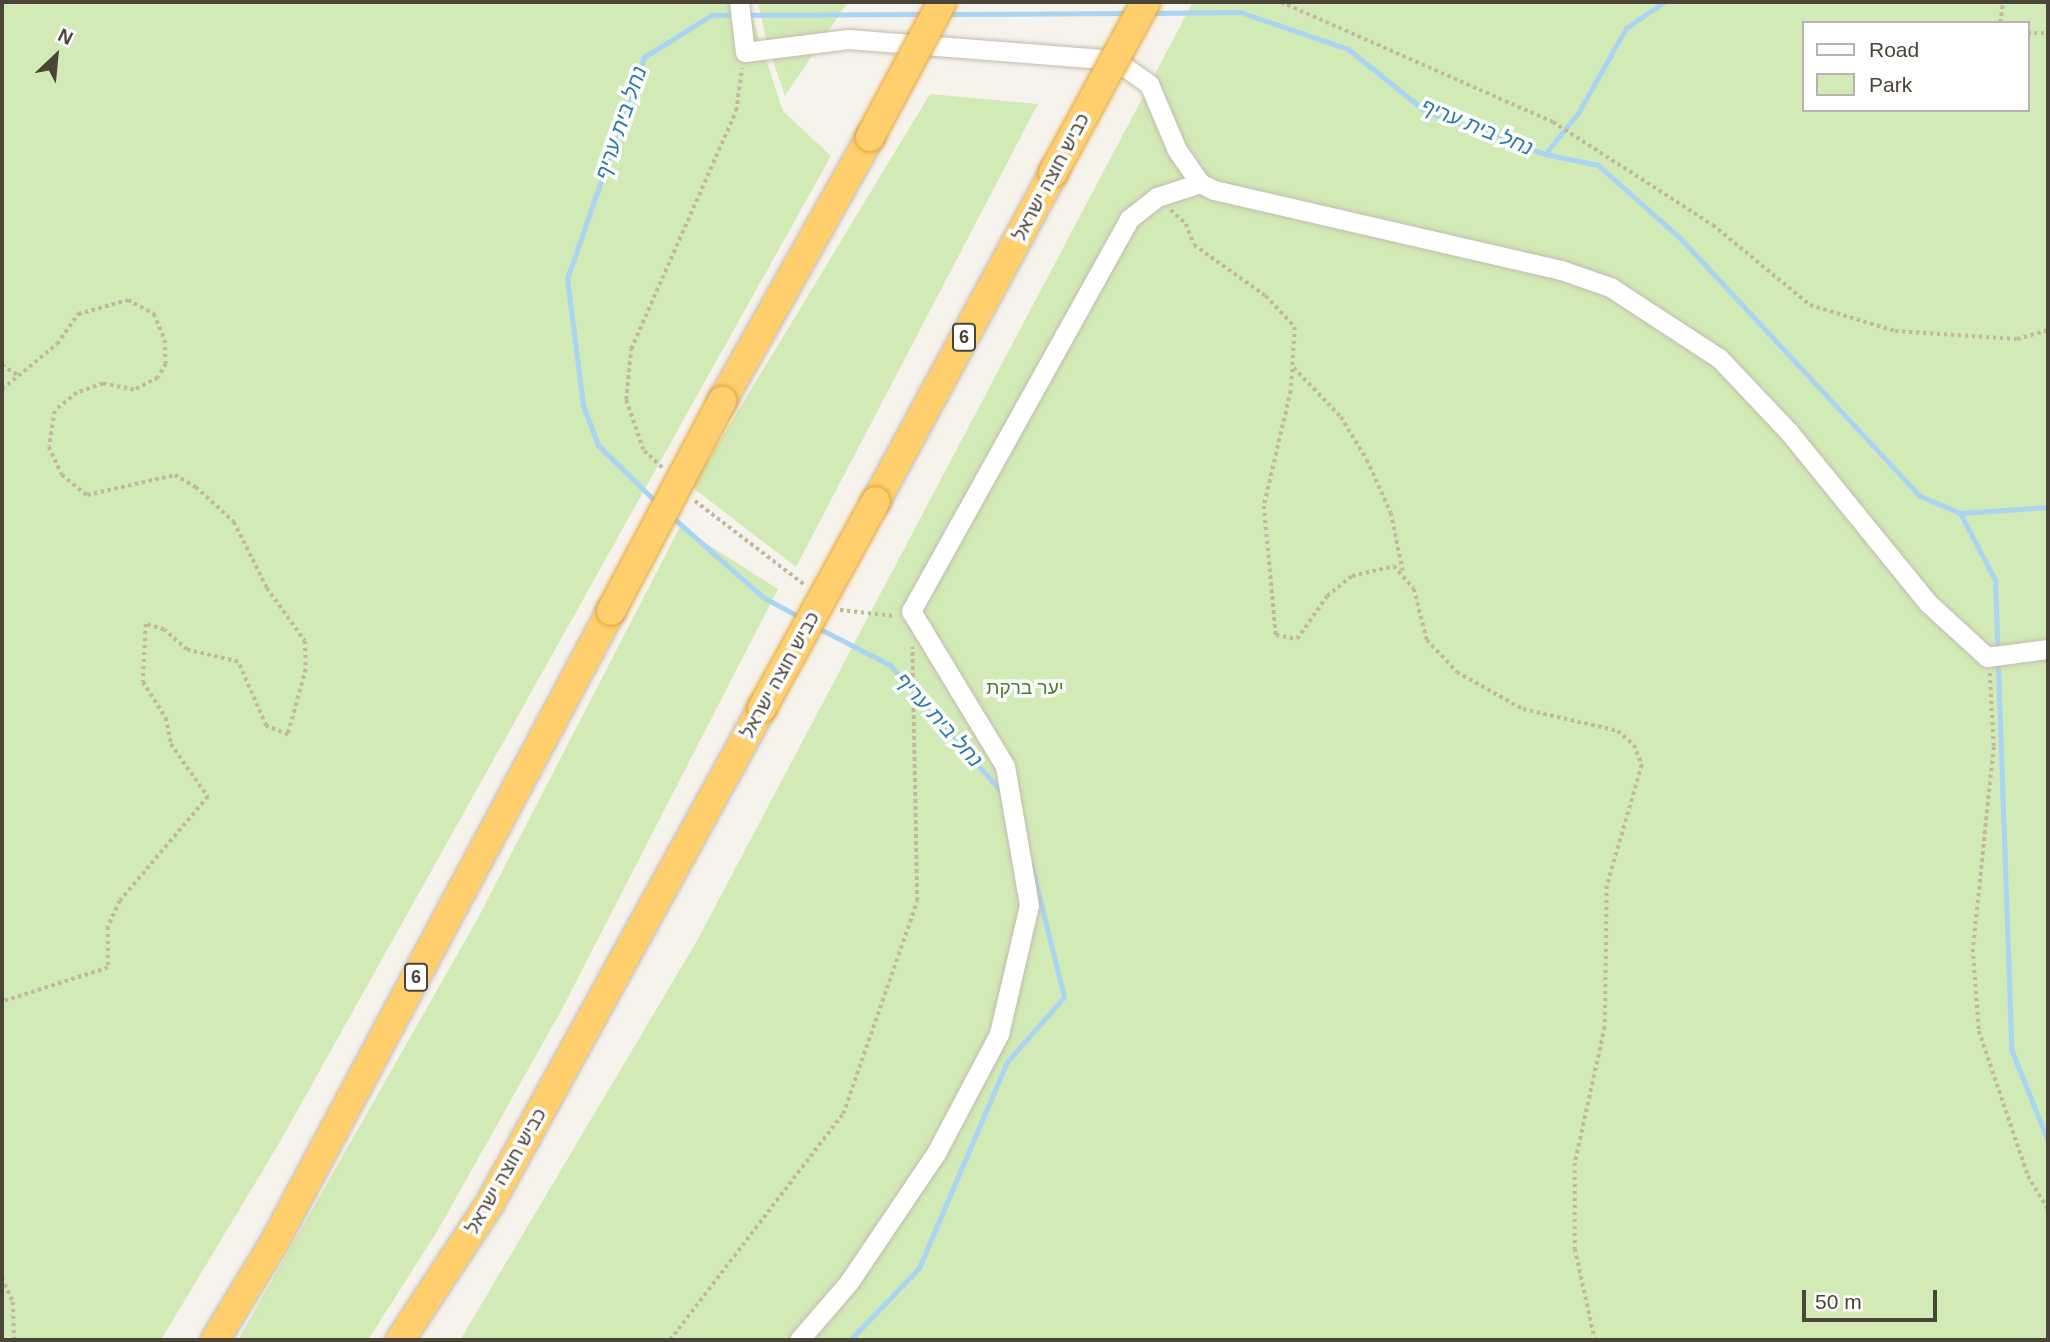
<!DOCTYPE html>
<html>
<head>
<meta charset="utf-8">
<style>
	body { margin:0 }
	#map { position:relative; width:2050px; height:1342px; overflow:hidden; background:#f6f3ec; font-family:Helvetica,"Noto Sans Hebrew",sans-serif }
	div>[style] { position:absolute }
	[style*='--x'] { left:calc(var(--x)*1px); top:calc(var(--y)*1px); width:calc(var(--w)*1px); rotate:calc(var(--a)*1deg) }
	.green>* { inset:0; background:#d2eab5 }
	.stream>* { height:5px; margin:-2.5px; padding:0 2.5px; transform-origin:2.5px; border-radius:2.5px; background:#a9d4f2 }
	.path>* { height:3.5px; margin-top:-1.75px; transform-origin:0; background:repeating-linear-gradient(90deg,#c4b79f 0 3.5px,transparent 0 7px) }
	.roads { filter:drop-shadow(0 0 2px #c2bbae) drop-shadow(0 0 2px #c2bbae) }
	.minor>* { height:19px; margin:-9.5px; padding:0 9.5px; transform-origin:9.5px; border-radius:9.5px; background:#fff }
	.highway>* { height:28px; margin:-14px; padding:0 14px; transform-origin:14px; border-radius:14px; background:#ffcf6e }
	.bridges { filter:drop-shadow(0 0 2px #e0a43c) drop-shadow(0 0 2px #e0a43c) }
	.highway-bridge>* { height:28px; margin:-14px; padding:0 14px; transform-origin:14px; border-radius:14px; background:#ffcf6e }
	span { translate:-50% -50%; white-space:nowrap; text-align:center; line-height:1.15; -webkit-text-stroke:7px #fff; paint-order:stroke }
	.shield-label span { padding:2px 5px; background:#fff; border:2px solid; border-radius:5px; -webkit-text-stroke-width:0 }
	.shield-label { font-size:18px; color:#4b4439; font-weight:700 }
	.street-label { font-size:19px; color:#4b4439 }
	.park-label { font-size:19px; color:#4a7f2a }
	.water-label { font-size:21px; color:#2e7ab2; font-style:italic }
	.frame { position:absolute; inset:0; border:4px solid #4b4439; pointer-events:none }
	.legend { position:absolute; left:1802px; top:21px; width:228px; height:91px; box-sizing:border-box; background:#fff; border:2px solid #b7b4b0; margin:0; padding:9px 12px; list-style:none; font-size:21px; color:#4b4439 }
	.legend li { display:flex; align-items:center; gap:14px; height:35px }
	.legend b { width:35px; border:2px solid #b7b4b0 }
	.north { position:absolute; left:21px; top:21px; width:70px; height:70px; -webkit-text-stroke:5px #fff; paint-order:stroke; rotate:26deg; font-size:19px; font-weight:700; line-height:28px; text-align:center; color:#4b4439 }
	.north::after { content:''; display:block; margin:auto; width:24px; height:32px; background:#4b4439; clip-path:polygon(50% 0,100% 100%,50% 72%,0 100%) }
	.scale { position:absolute; left:1802px; top:1290px; width:135px; height:32px; box-sizing:border-box; border:4px solid #4b4439; border-top:0; padding-left:9px; font-size:21px; line-height:24px; white-space:nowrap; color:#4b4439; -webkit-text-stroke:5px #fff; paint-order:stroke }
</style>
</head>
<body>
<div id="map">
	<div class="green">
		<i style="clip-path:polygon(2px 2px,747px 2px,783px 111px,831px 156px,277px 1147px,161px 1340px,2px 1340px)"></i>
		<i style="clip-path:polygon(758px 2px,848px 2px,785px 96px,766px 40px)"></i>
		<i style="clip-path:polygon(evenodd,1193px 2px,2048px 2px,2048px 1340px,460px 1340px,698px 939px,1193px 2px,1803px 23px,2027px 23px,2027px 110px,1803px 110px,1803px 23px)"></i>
		<i style="clip-path:polygon(930px 94px,1038px 104px,796px 567px,692px 487px)"></i>
		<i style="clip-path:polygon(680px 527px,778px 589px,561px 1011px,438px 1230px,368px 1340px,238px 1340px,478px 918px)"></i>
	</div>
	<div class="stream">
		<i style="--x:1150;--y:13;--w:90;--a:-0.6"></i>
		<i style="--x:1240;--y:12;--w:114;--a:18.9"></i>
		<i style="--x:1348;--y:49;--w:99;--a:38.8"></i>
		<i style="--x:1425;--y:111;--w:127;--a:19.7"></i>
		<i style="--x:1545;--y:154;--w:54;--a:11.7"></i>
		<i style="--x:1598;--y:165;--w:111;--a:41.7"></i>
		<i style="--x:1681;--y:239;--w:351;--a:47.1"></i>
		<i style="--x:1920;--y:496;--w:43;--a:23"></i>
		<i style="--x:1960;--y:513;--w:88;--a:-3.9"></i>
		<i style="--x:947;--y:14;--w:183;--a:-0.3"></i>
		<i style="--x:1545;--y:154;--w:53;--a:-51.2"></i>
		<i style="--x:1578;--y:113;--w:98;--a:-60.5"></i>
		<i style="--x:1626;--y:28;--w:46;--a:-34.4"></i>
		<i style="--x:658;--y:504;--w:84;--a:-135.5"></i>
		<i style="--x:598;--y:445;--w:43;--a:-110.6"></i>
		<i style="--x:583;--y:405;--w:127;--a:-97.2"></i>
		<i style="--x:567;--y:279;--w:235;--a:-70.9"></i>
		<i style="--x:644;--y:57;--w:80;--a:-31.7"></i>
		<i style="--x:712;--y:15;--w:212;--a:-0.3"></i>
		<i style="--x:1960;--y:513;--w:76;--a:62.4"></i>
		<i style="--x:1995;--y:580;--w:469;--a:88"></i>
		<i style="--x:2011;--y:1049;--w:99;--a:68.1"></i>
		<i style="--x:671;--y:516;--w:123;--a:41.4"></i>
		<i style="--x:763;--y:597;--w:46;--a:28.8"></i>
		<i style="--x:818;--y:628;--w:81;--a:27.2"></i>
		<i style="--x:890;--y:665;--w:167;--a:48.7"></i>
		<i style="--x:850;--y:1340;--w:100;--a:-46.2"></i>
		<i style="--x:919;--y:1268;--w:224;--a:-66.9"></i>
		<i style="--x:1007;--y:1062;--w:86;--a:-48.8"></i>
		<i style="--x:1064;--y:997;--w:137;--a:-103.9"></i>
	</div>
	<div class="path">
		<i style="--x:1281;--y:2;--w:297;--a:23.8"></i>
		<i style="--x:1553;--y:122;--w:190;--a:32.8"></i>
		<i style="--x:1713;--y:225;--w:126;--a:39.5"></i>
		<i style="--x:1810;--y:305;--w:89;--a:17"></i>
		<i style="--x:1895;--y:331;--w:122;--a:3.8"></i>
		<i style="--x:2017;--y:339;--w:32;--a:-16"></i>
		<i style="--x:2000;--y:23;--w:21;--a:-82"></i>
		<i style="--x:2027;--y:33;--w:21;--a:0"></i>
		<i style="--x:1171;--y:210;--w:21;--a:43"></i>
		<i style="--x:1186;--y:224;--w:22;--a:69"></i>
		<i style="--x:1194;--y:245;--w:88;--a:35.3"></i>
		<i style="--x:1266;--y:296;--w:42;--a:46.9"></i>
		<i style="--x:1295;--y:327;--w:64;--a:93.6"></i>
		<i style="--x:1291;--y:391;--w:118;--a:103.2"></i>
		<i style="--x:1264;--y:506;--w:130;--a:84.7"></i>
		<i style="--x:1276;--y:635;--w:21;--a:11"></i>
		<i style="--x:1297;--y:639;--w:52;--a:-55.1"></i>
		<i style="--x:1327;--y:596;--w:32;--a:-39"></i>
		<i style="--x:1352;--y:576;--w:43;--a:-13.4"></i>
		<i style="--x:1394;--y:566;--w:30;--a:49"></i>
		<i style="--x:1414;--y:589;--w:53;--a:75.7"></i>
		<i style="--x:1427;--y:640;--w:44;--a:46.8"></i>
		<i style="--x:1457;--y:672;--w:76;--a:29.3"></i>
		<i style="--x:1523;--y:709;--w:98;--a:13"></i>
		<i style="--x:1618;--y:731;--w:21;--a:41"></i>
		<i style="--x:1634;--y:745;--w:22;--a:68"></i>
		<i style="--x:1642;--y:765;--w:126;--a:106.1"></i>
		<i style="--x:1607;--y:886;--w:141;--a:90.8"></i>
		<i style="--x:1605;--y:1027;--w:139;--a:102.4"></i>
		<i style="--x:1575;--y:1163;--w:86;--a:90"></i>
		<i style="--x:1575;--y:1249;--w:93;--a:77.6"></i>
		<i style="--x:2;--y:365;--w:19;--a:32"></i>
		<i style="--x:1294;--y:368;--w:68;--a:46.2"></i>
		<i style="--x:1341;--y:417;--w:50;--a:58.8"></i>
		<i style="--x:1367;--y:460;--w:58;--a:65.6"></i>
		<i style="--x:1391;--y:513;--w:59;--a:78.3"></i>
		<i style="--x:2;--y:389;--w:71;--a:-39.3"></i>
		<i style="--x:57;--y:344;--w:37;--a:-55"></i>
		<i style="--x:78;--y:314;--w:52;--a:-15.6"></i>
		<i style="--x:128;--y:300;--w:30;--a:28"></i>
		<i style="--x:154;--y:314;--w:28;--a:67"></i>
		<i style="--x:165;--y:340;--w:24;--a:88"></i>
		<i style="--x:166;--y:364;--w:16;--a:120"></i>
		<i style="--x:158;--y:378;--w:27;--a:153"></i>
		<i style="--x:134;--y:390;--w:32;--a:-169"></i>
		<i style="--x:103;--y:384;--w:28;--a:161"></i>
		<i style="--x:77;--y:393;--w:28;--a:141"></i>
		<i style="--x:55;--y:411;--w:36;--a:99"></i>
		<i style="--x:49;--y:447;--w:31;--a:65"></i>
		<i style="--x:62;--y:475;--w:32;--a:39"></i>
		<i style="--x:87;--y:495;--w:90;--a:-12.8"></i>
		<i style="--x:175;--y:475;--w:24;--a:30"></i>
		<i style="--x:196;--y:487;--w:52;--a:42.6"></i>
		<i style="--x:234;--y:522;--w:74;--a:63.4"></i>
		<i style="--x:267;--y:588;--w:65;--a:54.4"></i>
		<i style="--x:305;--y:641;--w:28;--a:88"></i>
		<i style="--x:306;--y:669;--w:68;--a:105.3"></i>
		<i style="--x:288;--y:735;--w:24;--a:-158"></i>
		<i style="--x:266;--y:726;--w:70;--a:-113.6"></i>
		<i style="--x:238;--y:662;--w:52;--a:-166.8"></i>
		<i style="--x:187;--y:650;--w:30;--a:-139"></i>
		<i style="--x:164;--y:630;--w:19;--a:-162"></i>
		<i style="--x:146;--y:624;--w:58;--a:93"></i>
		<i style="--x:143;--y:682;--w:43;--a:57.4"></i>
		<i style="--x:166;--y:718;--w:26;--a:79"></i>
		<i style="--x:171;--y:744;--w:65;--a:55.1"></i>
		<i style="--x:208;--y:797;--w:136;--a:130.2"></i>
		<i style="--x:120;--y:901;--w:29;--a:115"></i>
		<i style="--x:108;--y:927;--w:41;--a:90"></i>
		<i style="--x:108;--y:968;--w:111;--a:162.2"></i>
		<i style="--x:662;--y:468;--w:26;--a:-137"></i>
		<i style="--x:643;--y:450;--w:53;--a:-108.8"></i>
		<i style="--x:626;--y:400;--w:51;--a:-84.4"></i>
		<i style="--x:631;--y:349;--w:260;--a:-66.2"></i>
		<i style="--x:736;--y:111;--w:43;--a:-82.1"></i>
		<i style="--x:695;--y:501;--w:138;--a:37.4"></i>
		<i style="--x:840;--y:610;--w:54;--a:6.3"></i>
		<i style="--x:1990;--y:673;--w:74;--a:86.9"></i>
		<i style="--x:1994;--y:747;--w:203;--a:95.9"></i>
		<i style="--x:1973;--y:949;--w:82;--a:85.8"></i>
		<i style="--x:1979;--y:1031;--w:153;--a:71.3"></i>
		<i style="--x:2028;--y:1176;--w:39;--a:59"></i>
		<i style="--x:2;--y:1278;--w:26;--a:65"></i>
		<i style="--x:13;--y:1302;--w:38;--a:88"></i>
		<i style="--x:670;--y:1340;--w:285;--a:-52.6"></i>
		<i style="--x:843;--y:1114;--w:225;--a:-70.8"></i>
		<i style="--x:917;--y:901;--w:254;--a:-91.1"></i>
	</div>
	<div class="roads">
		<div class="minor">
			<i style="--x:739;--y:2;--w:50;--a:83.2"></i>
			<i style="--x:745;--y:52;--w:104;--a:-7.2"></i>
			<i style="--x:848;--y:39;--w:268;--a:4.5"></i>
			<i style="--x:1115;--y:60;--w:42;--a:35.2"></i>
			<i style="--x:1149;--y:84;--w:72;--a:67"></i>
			<i style="--x:1177;--y:150;--w:40;--a:55.1"></i>
			<i style="--x:1200;--y:183;--w:16;--a:27"></i>
			<i style="--x:1214;--y:190;--w:356;--a:13"></i>
			<i style="--x:1561;--y:270;--w:52;--a:19.1"></i>
			<i style="--x:1610;--y:287;--w:130;--a:33.1"></i>
			<i style="--x:1719;--y:358;--w:102;--a:46.6"></i>
			<i style="--x:1789;--y:432;--w:220;--a:50.9"></i>
			<i style="--x:1928;--y:603;--w:80;--a:42.5"></i>
			<i style="--x:1987;--y:657;--w:62;--a:-7.5"></i>
			<i style="--x:799;--y:1340;--w:77;--a:-49.2"></i>
			<i style="--x:849;--y:1282;--w:156;--a:-56"></i>
			<i style="--x:936;--y:1153;--w:135;--a:-62.1"></i>
			<i style="--x:999;--y:1034;--w:132;--a:-76.9"></i>
			<i style="--x:1029;--y:905;--w:141;--a:-99.8"></i>
			<i style="--x:1005;--y:766;--w:181;--a:-121.2"></i>
			<i style="--x:911;--y:611;--w:449;--a:-60.9"></i>
			<i style="--x:1129;--y:219;--w:36;--a:-38"></i>
			<i style="--x:1157;--y:197;--w:45;--a:-18"></i>
		</div>
		<div class="highway">
			<i style="--x:722;--y:401;--w:303;--a:-60.7"></i>
			<i style="--x:876;--y:501;--w:373;--a:-61.6"></i>
			<i style="--x:215;--y:1340;--w:114;--a:-58.7"></i>
			<i style="--x:274;--y:1243;--w:716;--a:-61.93"></i>
			<i style="--x:400;--y:1340;--w:162;--a:-56.6"></i>
			<i style="--x:489;--y:1205;--w:567;--a:-61.22"></i>
		</div>
	</div>
	<div class="bridges">
		<div class="highway-bridge">
			<i style="--x:870;--y:137;--w:153;--a:-61.9"></i>
			<i style="--x:1053;--y:173;--w:195;--a:-61.5"></i>
			<i style="--x:611;--y:611;--w:238;--a:-62.1"></i>
			<i style="--x:762;--y:708;--w:236;--a:-61.2"></i>
		</div>
	</div>
	<div class="shield-label">
		<span style="left:964px;top:337px">6</span>
		<span style="left:416px;top:977px">6</span>
	</div>
	<div class="street-label">
		<span style="left:1051px;top:177px;rotate:-62deg">כביש חוצה ישראל</span>
		<span style="left:780px;top:675px;rotate:-61deg">כביש חוצה ישראל</span>
		<span style="left:506px;top:1171px;rotate:-60deg">כביש חוצה ישראל</span>
	</div>
	<div class="park-label">
		<span style="left:1025px;top:688px">יער ברקת</span>
	</div>
	<div class="water-label">
		<span style="left:621px;top:123px;rotate:-71deg">נחל בית עריף</span>
		<span style="left:1477px;top:127px;rotate:22deg">נחל בית עריף</span>
		<span style="left:939px;top:720px;rotate:48deg">נחל בית עריף</span>
	</div>
	<div class="frame"></div>
	<ul class="legend">
	<li><b style="height:9px;background:#fff"></b>Road</li>
	<li><b style="height:19px;background:#d2eab5"></b>Park</li>
	</ul>
	<div class="north">N</div>
	<div class="scale">50 m</div>
</div>
</body>
</html>
